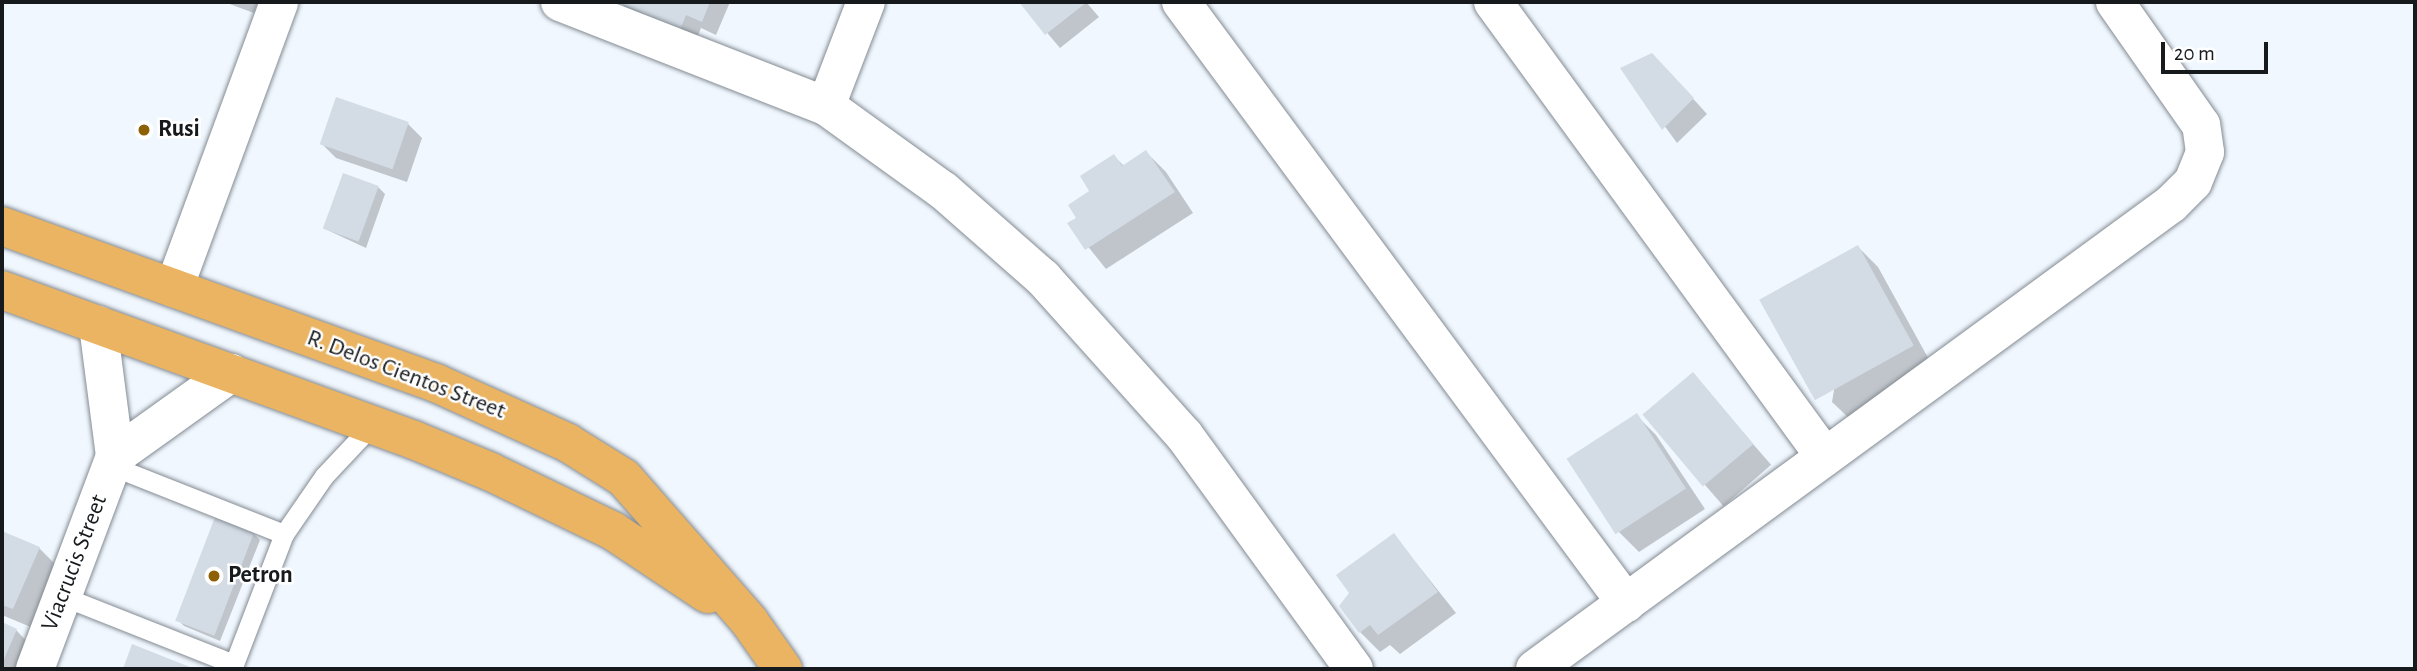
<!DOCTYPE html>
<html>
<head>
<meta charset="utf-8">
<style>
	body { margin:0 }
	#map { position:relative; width:2417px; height:671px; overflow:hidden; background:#f0f7fe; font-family:"Alegreya Sans",sans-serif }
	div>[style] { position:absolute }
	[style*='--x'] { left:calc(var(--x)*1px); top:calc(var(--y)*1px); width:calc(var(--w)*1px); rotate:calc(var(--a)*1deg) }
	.shadow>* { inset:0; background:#0003; transform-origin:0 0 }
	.building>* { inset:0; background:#d3dce5; transform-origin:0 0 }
	.roads { filter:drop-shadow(0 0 2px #848b93) drop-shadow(0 0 2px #848b93) }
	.lane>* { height:19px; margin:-9.5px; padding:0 9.5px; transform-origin:9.5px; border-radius:9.5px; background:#fff }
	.street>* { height:38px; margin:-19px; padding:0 19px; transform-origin:19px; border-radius:19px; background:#fff }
	.highway>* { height:38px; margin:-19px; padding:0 19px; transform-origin:19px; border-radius:19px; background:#eab462 }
	.dots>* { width:19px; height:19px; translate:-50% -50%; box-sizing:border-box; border:4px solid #fff; border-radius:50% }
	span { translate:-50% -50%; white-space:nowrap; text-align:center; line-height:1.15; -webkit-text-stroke:5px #fff; paint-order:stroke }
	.poi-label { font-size:24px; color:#171a1d; font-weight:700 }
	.left { translate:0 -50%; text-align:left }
	.street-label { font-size:24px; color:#171a1d }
	.frame { position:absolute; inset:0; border:4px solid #171a1d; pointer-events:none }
	.scale { position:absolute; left:2161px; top:42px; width:107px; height:32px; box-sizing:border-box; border:4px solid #171a1d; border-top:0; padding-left:9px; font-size:21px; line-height:24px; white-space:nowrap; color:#171a1d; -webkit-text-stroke:5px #fff; paint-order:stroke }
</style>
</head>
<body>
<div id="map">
	<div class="shadow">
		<i style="clip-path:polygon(224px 2px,258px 2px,254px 13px)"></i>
		<i style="clip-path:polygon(620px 2px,730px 2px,716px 35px,701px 28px,692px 50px,634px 15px)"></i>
		<i style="clip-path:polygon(1021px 2px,1086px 2px,1099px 17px,1060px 48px)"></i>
		<i style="clip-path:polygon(1623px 69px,1666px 69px,1707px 114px,1677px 143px)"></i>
		<i style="clip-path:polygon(408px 124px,422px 138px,407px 182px,336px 158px,322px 144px)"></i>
		<i style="clip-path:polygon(1146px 152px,1166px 172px,1193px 213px,1106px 269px,1070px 224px,1078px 218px,1114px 156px,1124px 166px)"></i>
		<i style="clip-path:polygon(378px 187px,385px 194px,366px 248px,325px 229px)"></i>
		<i style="clip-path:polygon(1858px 247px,1878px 267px,1932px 365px,1852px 421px,1832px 402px)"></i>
		<i style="left:1693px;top:375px;width:119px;height:63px;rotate:49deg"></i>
		<i style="clip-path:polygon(1636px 415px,1656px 435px,1705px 509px,1639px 552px,1619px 532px)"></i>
		<i style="clip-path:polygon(2px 533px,39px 548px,59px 568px,33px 628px,2px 615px)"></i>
		<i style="clip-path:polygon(253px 533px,260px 540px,220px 641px,184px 626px,177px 619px)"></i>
		<i style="clip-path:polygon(1394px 535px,1456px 613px,1400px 654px,1390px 645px,1380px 652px,1360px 632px)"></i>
		<i style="clip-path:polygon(2px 624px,16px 630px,35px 650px,27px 669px,2px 669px)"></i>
	</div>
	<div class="building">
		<i style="clip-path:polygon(618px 2px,710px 2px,702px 22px,686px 15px,677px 37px,640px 21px,643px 13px)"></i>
		<i style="clip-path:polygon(1019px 2px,1087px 2px,1045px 35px)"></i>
		<i style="clip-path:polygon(1652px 53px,1694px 98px,1662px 130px,1620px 68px)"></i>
		<i style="left:336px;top:97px;width:77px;height:50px;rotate:19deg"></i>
		<i style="clip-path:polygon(1146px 150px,1175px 192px,1085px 250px,1067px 223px,1076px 218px,1068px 205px,1089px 191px,1080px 176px,1114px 154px,1122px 166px)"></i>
		<i style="left:343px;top:173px;width:38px;height:59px;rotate:20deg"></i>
		<i style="left:1858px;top:245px;width:115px;height:113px;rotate:61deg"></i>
		<i style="left:1693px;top:372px;width:94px;height:66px;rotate:50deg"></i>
		<i style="left:1637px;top:413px;width:90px;height:84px;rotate:57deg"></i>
		<i style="left:215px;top:517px;width:42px;height:111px;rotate:21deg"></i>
		<i style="clip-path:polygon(2px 531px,40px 547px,13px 609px,2px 605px)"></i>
		<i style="clip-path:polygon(1394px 533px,1438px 592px,1378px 635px,1370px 625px,1359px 633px,1339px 606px,1349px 593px,1336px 575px)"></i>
		<i style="clip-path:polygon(2px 622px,17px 629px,2px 664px)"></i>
		<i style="clip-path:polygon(132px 644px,195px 669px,123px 669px)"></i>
	</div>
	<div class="roads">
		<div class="lane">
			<i style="--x:112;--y:466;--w:185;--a:21.6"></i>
			<i style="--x:62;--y:596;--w:185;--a:21.6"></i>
			<i style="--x:234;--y:664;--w:139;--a:-69"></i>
			<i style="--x:284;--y:534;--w:70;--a:-55.4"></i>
			<i style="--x:324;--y:476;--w:71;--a:-46.7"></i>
		</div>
		<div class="street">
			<i style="--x:560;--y:2;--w:286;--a:21.4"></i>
			<i style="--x:826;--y:106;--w:145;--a:35.8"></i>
			<i style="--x:944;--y:191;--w:132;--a:41.3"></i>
			<i style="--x:1043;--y:278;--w:211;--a:48.1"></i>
			<i style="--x:1184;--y:435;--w:289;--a:54"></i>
			<i style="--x:1181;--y:2;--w:748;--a:53.48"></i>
			<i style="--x:1493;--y:2;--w:563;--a:53.88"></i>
			<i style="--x:826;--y:106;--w:111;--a:-69"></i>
			<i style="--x:174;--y:288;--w:305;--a:-69.8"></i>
			<i style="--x:115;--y:456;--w:143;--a:-35.6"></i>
			<i style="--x:35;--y:669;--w:228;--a:-69.4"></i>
			<i style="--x:115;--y:456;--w:132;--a:-97.4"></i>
			<i style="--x:1535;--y:669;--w:788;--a:-36.17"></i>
			<i style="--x:2171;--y:204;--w:31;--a:-45"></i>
			<i style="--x:2193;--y:182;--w:32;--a:-68"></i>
			<i style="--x:2205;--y:152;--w:27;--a:-98"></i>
			<i style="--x:2201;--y:125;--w:150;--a:-125"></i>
		</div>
		<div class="highway">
			<i style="--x:2;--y:226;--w:462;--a:19.9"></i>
			<i style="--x:436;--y:383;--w:145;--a:24.4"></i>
			<i style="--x:568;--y:443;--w:66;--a:32"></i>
			<i style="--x:624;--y:478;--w:190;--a:48.8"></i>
			<i style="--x:749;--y:621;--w:59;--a:54.7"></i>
			<i style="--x:2;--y:290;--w:438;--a:20"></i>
			<i style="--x:414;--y:440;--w:83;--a:22.6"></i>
			<i style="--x:491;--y:472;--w:136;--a:25.8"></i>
			<i style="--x:613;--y:531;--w:114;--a:33.6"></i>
		</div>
	</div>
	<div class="dots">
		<i style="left:144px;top:130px;background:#8d6006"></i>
		<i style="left:214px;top:576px;background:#8d6006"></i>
	</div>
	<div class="poi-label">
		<span class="left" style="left:158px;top:130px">Rusi</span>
		<span class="left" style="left:228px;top:576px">Petron</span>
	</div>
	<div class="street-label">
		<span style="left:406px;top:375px;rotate:21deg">R. Delos Cientos Street</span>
		<span style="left:75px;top:563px;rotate:-69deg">Viacrucis Street</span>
	</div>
	<div class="frame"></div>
	<div class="scale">20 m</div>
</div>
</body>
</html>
